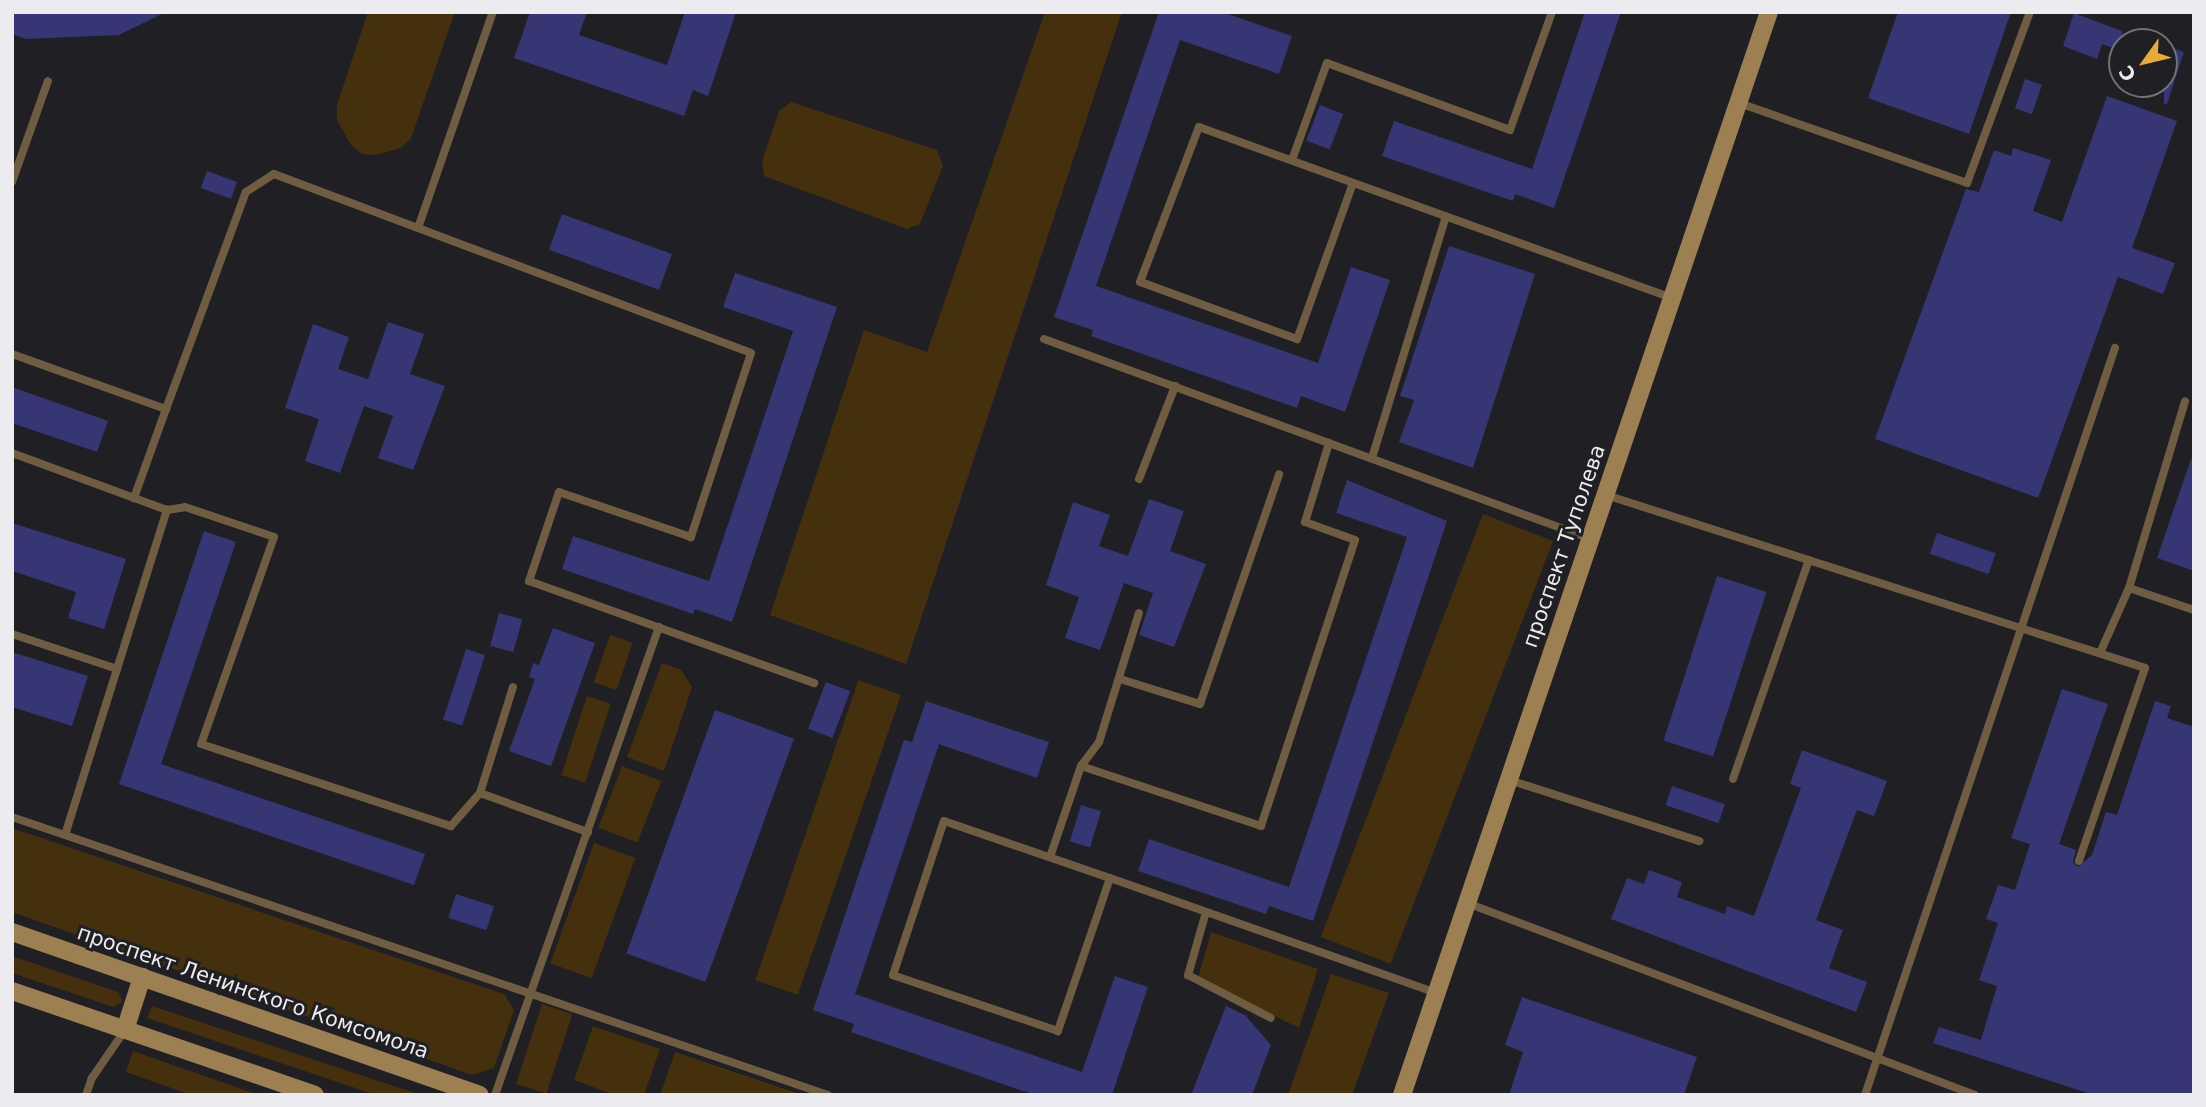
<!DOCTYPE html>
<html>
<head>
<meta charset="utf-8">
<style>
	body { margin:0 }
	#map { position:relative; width:2206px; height:1107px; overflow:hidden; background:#1f1f24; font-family:"DejaVu Sans",sans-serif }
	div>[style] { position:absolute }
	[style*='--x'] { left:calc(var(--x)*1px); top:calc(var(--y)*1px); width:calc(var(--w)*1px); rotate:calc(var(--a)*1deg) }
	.green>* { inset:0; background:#44300d; transform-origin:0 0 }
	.building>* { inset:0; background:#373675; transform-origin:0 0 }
	.service>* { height:8px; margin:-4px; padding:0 4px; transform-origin:4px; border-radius:4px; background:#6f5d41 }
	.secondary>* { height:18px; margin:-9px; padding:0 9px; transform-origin:9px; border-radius:9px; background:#9c8052 }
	span { translate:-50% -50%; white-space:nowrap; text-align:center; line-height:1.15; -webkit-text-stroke:6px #1f1f24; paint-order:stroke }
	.street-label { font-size:21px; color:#ececf0 }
	.frame { position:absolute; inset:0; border:14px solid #ececf0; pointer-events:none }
	.north { position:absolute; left:2108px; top:28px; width:70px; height:70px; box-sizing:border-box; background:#1f1f24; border:2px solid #717176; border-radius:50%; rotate:236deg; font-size:19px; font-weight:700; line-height:28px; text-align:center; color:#ececf0 }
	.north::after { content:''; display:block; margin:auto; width:24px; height:32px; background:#e9ab38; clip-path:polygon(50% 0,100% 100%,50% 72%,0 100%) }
</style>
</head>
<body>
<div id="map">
	<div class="green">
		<i style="clip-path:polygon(368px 12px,455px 12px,411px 138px,401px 148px,376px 155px,362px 154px,351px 145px,337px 120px,337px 105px)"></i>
		<i style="clip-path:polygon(1045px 12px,1122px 12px,906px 664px,770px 615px,864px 330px,927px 352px)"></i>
		<i style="clip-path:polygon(791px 102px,937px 150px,943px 166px,920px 224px,907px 229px,764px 176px,762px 161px,779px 111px)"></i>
		<i style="left:1483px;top:514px;width:75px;height:453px;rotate:21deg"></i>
		<i style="left:610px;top:635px;width:24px;height:50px;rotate:19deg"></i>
		<i style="clip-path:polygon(662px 663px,681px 670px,692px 687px,664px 771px,627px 757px)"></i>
		<i style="left:901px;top:695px;width:317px;height:45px;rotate:109deg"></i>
		<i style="left:587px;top:696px;width:25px;height:83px;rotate:18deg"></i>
		<i style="left:622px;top:766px;width:42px;height:66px;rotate:21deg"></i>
		<i style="clip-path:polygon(12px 828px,504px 994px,514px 1010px,494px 1068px,472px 1075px,12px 912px)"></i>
		<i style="left:594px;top:843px;width:44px;height:128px;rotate:20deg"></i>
		<i style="clip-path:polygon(1211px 932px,1318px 969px,1299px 1028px,1198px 978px)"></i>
		<i style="clip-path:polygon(12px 956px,118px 992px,123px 1002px,113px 1007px,12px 973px)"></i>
		<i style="clip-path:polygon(1331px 974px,1389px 993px,1352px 1095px,1288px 1095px)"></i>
		<i style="left:542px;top:1004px;width:32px;height:84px;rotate:18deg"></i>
		<i style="clip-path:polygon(152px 1006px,421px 1095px,376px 1095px,147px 1018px)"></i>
		<i style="clip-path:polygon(593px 1026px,660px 1049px,644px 1095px,615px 1095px,574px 1080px)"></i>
		<i style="clip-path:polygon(133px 1051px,259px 1095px,191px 1095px,126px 1072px)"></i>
		<i style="clip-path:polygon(675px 1052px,803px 1095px,660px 1095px)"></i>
	</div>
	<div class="building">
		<i style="clip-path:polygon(12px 12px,166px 12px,119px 35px,26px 39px,12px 34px)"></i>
		<i style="clip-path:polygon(530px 12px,587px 12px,579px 35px,667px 65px,685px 12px,736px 12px,708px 96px,693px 90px,684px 116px,514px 58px)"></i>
		<i style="clip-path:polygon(1159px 12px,1222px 12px,1292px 36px,1279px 74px,1180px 40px,1096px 286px,1318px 363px,1351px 267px,1390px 280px,1345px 412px,1301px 396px,1297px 408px,1091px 336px,1093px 330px,1054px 317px)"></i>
		<i style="clip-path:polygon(1585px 12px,1621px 12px,1554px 208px,1515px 194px,1513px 201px,1382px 156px,1394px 121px,1532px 169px)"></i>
		<i style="clip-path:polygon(1898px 12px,2011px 12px,1969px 134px,1868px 98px)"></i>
		<i style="clip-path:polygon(2074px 13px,2122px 31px,2122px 51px,2102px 44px,2097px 59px,2063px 46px)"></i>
		<i style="clip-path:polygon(2164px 45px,2184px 52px,2167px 104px,2164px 104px)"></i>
		<i style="left:2025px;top:79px;width:18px;height:31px;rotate:19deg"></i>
		<i style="clip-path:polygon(2107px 96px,2177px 121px,2132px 248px,2175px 263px,2163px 294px,2118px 277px,2038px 498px,1875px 439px,1966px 189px,1979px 192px,1994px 150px,2011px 156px,2013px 148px,2051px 160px,2033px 211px,2062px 222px)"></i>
		<i style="left:1320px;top:105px;width:25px;height:38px;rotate:21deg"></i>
		<i style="left:207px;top:171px;width:32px;height:18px;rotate:20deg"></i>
		<i style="left:562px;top:214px;width:117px;height:38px;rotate:20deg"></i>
		<i style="clip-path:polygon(1449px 246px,1535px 274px,1473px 468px,1399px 442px,1414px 400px,1400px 396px)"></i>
		<i style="clip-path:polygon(735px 273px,837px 307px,732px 622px,695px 609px,693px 614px,562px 569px,573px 536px,709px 581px,793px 331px,723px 307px)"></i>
		<i style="clip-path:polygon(388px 322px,424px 334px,410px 374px,445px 386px,413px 470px,378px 458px,393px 416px,364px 406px,340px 473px,305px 461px,319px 419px,285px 408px,313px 324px,349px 337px,338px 369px,368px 379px)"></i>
		<i style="clip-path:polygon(12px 387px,108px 421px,97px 452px,12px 423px)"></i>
		<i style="clip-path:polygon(2191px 459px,2194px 460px,2194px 571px,2157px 558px)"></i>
		<i style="clip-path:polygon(1347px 480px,1447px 521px,1313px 921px,1269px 906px,1266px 914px,1138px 871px,1149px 839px,1289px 887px,1407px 537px,1336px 513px)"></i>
		<i style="clip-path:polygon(1149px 499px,1184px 511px,1170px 551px,1206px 564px,1174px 647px,1139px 635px,1153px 593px,1124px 583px,1100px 650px,1065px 638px,1079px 597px,1046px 585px,1073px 502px,1110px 515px,1099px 546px,1128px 556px)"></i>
		<i style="clip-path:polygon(12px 523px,126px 559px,104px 629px,68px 618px,76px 592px,12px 571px)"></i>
		<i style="clip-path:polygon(204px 531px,236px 542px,161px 764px,425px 854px,414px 885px,119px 784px)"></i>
		<i style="left:1937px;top:533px;width:62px;height:22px;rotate:19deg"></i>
		<i style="left:1717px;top:576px;width:52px;height:173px;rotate:18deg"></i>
		<i style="left:499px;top:613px;width:24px;height:34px;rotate:15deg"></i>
		<i style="clip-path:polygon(553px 628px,595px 643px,551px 766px,509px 751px,535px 679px,529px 677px,533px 663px,539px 665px)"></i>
		<i style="left:466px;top:649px;width:20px;height:74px;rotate:18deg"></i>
		<i style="clip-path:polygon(12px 652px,88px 676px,72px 726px,12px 707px)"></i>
		<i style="left:826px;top:682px;width:26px;height:50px;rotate:21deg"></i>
		<i style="clip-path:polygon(2062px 689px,2108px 704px,2059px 844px,2076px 850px,2073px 862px,2078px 867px,2092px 855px,2106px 812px,2117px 815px,2155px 701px,2171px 706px,2167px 718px,2194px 727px,2194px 1095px,2094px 1095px,1933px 1043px,1939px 1027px,1981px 1040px,1997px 986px,1979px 980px,1998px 923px,1986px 919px,1998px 885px,2015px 890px,2030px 844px,2011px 838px)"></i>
		<i style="clip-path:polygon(926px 701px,1049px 742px,1037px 778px,939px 744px,855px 994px,1082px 1072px,1115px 976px,1148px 987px,1112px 1095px,1035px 1095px,851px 1032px,854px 1024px,813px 1010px,904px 740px,912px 742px)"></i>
		<i style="left:715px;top:710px;width:84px;height:259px;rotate:20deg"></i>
		<i style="clip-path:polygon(1802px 750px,1887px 781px,1874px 816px,1857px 810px,1816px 920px,1843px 930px,1829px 968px,1867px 982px,1856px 1012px,1611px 919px,1627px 878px,1644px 884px,1649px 870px,1682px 882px,1677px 897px,1725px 914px,1727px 906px,1754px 916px,1801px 788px,1790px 784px)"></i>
		<i style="left:1672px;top:786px;width:56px;height:20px;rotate:19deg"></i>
		<i style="left:1081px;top:805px;width:21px;height:38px;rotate:17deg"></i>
		<i style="left:456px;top:894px;width:40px;height:25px;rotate:18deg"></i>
		<i style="clip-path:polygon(1522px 997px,1697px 1057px,1684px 1095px,1509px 1095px,1523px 1052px,1505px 1045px)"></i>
		<i style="clip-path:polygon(1226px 1006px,1245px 1015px,1271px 1045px,1252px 1095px,1191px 1095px)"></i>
	</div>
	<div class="service">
		<i style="--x:1739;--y:103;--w:242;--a:19.3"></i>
		<i style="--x:1967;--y:183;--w:182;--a:-69.8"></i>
		<i style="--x:1292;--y:160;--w:103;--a:-70.2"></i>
		<i style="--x:1327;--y:63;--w:195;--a:20.1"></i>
		<i style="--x:1510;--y:130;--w:125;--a:-70.4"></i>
		<i style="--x:12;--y:182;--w:107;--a:-70.4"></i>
		<i style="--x:1353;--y:183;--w:166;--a:109.7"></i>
		<i style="--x:1297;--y:339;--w:167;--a:-160"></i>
		<i style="--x:1140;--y:282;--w:166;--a:-69.2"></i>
		<i style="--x:1199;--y:127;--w:503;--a:19.88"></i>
		<i style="--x:418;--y:228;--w:229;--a:-70.9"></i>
		<i style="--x:1044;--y:339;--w:582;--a:20.08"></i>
		<i style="--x:12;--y:354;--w:164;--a:19.7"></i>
		<i style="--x:166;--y:409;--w:95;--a:109.8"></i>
		<i style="--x:166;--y:409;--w:231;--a:-69.8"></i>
		<i style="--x:246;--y:192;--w:33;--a:-33"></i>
		<i style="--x:274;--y:174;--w:509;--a:20.57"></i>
		<i style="--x:751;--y:353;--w:194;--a:108.1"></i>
		<i style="--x:691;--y:537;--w:139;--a:-161.2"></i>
		<i style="--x:559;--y:492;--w:94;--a:108.6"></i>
		<i style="--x:529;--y:581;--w:303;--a:19.7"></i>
		<i style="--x:12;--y:453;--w:165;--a:20.2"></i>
		<i style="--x:1372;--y:458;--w:253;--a:-73"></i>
		<i style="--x:1139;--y:479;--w:100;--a:-68.8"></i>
		<i style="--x:1606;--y:495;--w:566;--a:17.79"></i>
		<i style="--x:2145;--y:668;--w:204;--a:108.9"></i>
		<i style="--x:2129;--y:588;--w:69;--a:18.7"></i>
		<i style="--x:12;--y:634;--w:111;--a:18.4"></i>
		<i style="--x:2100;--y:653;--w:71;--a:-66"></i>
		<i style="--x:2129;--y:588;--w:195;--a:-73.3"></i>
		<i style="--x:1120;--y:679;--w:84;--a:17.4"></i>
		<i style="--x:1200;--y:704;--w:243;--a:-71"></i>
		<i style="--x:1081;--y:766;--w:190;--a:18.4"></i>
		<i style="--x:1261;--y:826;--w:301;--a:-71.8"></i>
		<i style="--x:1355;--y:540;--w:53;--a:-160.2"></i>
		<i style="--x:1305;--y:522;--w:83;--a:-73.1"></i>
		<i style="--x:1733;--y:779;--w:232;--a:-70.9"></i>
		<i style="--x:1509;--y:780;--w:200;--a:17.8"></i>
		<i style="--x:480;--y:793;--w:111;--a:-72.7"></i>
		<i style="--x:12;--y:817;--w:862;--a:18.81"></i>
		<i style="--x:65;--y:835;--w:341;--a:-72.6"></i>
		<i style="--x:167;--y:510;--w:18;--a:-9"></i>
		<i style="--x:185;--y:507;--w:94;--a:18.6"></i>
		<i style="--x:274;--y:537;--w:219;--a:109.4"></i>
		<i style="--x:201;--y:744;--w:263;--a:18.2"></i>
		<i style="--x:451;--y:826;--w:44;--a:-48.7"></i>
		<i style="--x:480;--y:793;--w:115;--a:19.9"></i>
		<i style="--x:1050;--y:857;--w:96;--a:-71.2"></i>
		<i style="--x:1081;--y:766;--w:30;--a:-53"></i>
		<i style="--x:1099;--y:742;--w:135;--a:-72.8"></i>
		<i style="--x:1110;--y:878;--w:162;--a:108.8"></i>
		<i style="--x:1058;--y:1031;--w:174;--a:-161.3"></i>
		<i style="--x:893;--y:975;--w:162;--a:-71.7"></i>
		<i style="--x:944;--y:821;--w:176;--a:19"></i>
		<i style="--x:1110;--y:878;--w:347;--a:19.4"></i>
		<i style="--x:1467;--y:903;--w:543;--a:20.7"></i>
		<i style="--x:1206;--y:912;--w:66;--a:105.9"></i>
		<i style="--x:1188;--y:975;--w:93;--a:27.4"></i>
		<i style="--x:86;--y:1095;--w:18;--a:-71"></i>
		<i style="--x:92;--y:1078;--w:58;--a:-55.5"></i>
		<i style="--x:495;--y:1095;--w:496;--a:-70.7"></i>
		<i style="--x:1865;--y:1095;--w:788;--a:-71.5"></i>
	</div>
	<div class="secondary">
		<i style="--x:12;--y:932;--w:495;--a:19.2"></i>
		<i style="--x:12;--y:991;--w:320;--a:18.9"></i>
		<i style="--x:125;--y:1030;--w:56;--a:-72.2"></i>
		<i style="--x:1402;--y:1095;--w:1143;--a:-71.28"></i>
	</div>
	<div class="street-label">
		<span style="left:1564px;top:546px;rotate:-71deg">проспект Туполева</span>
		<span style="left:253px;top:992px;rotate:19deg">проспект Ленинского Комсомола</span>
	</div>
	<div class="frame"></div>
	<div class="north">С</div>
</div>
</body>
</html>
